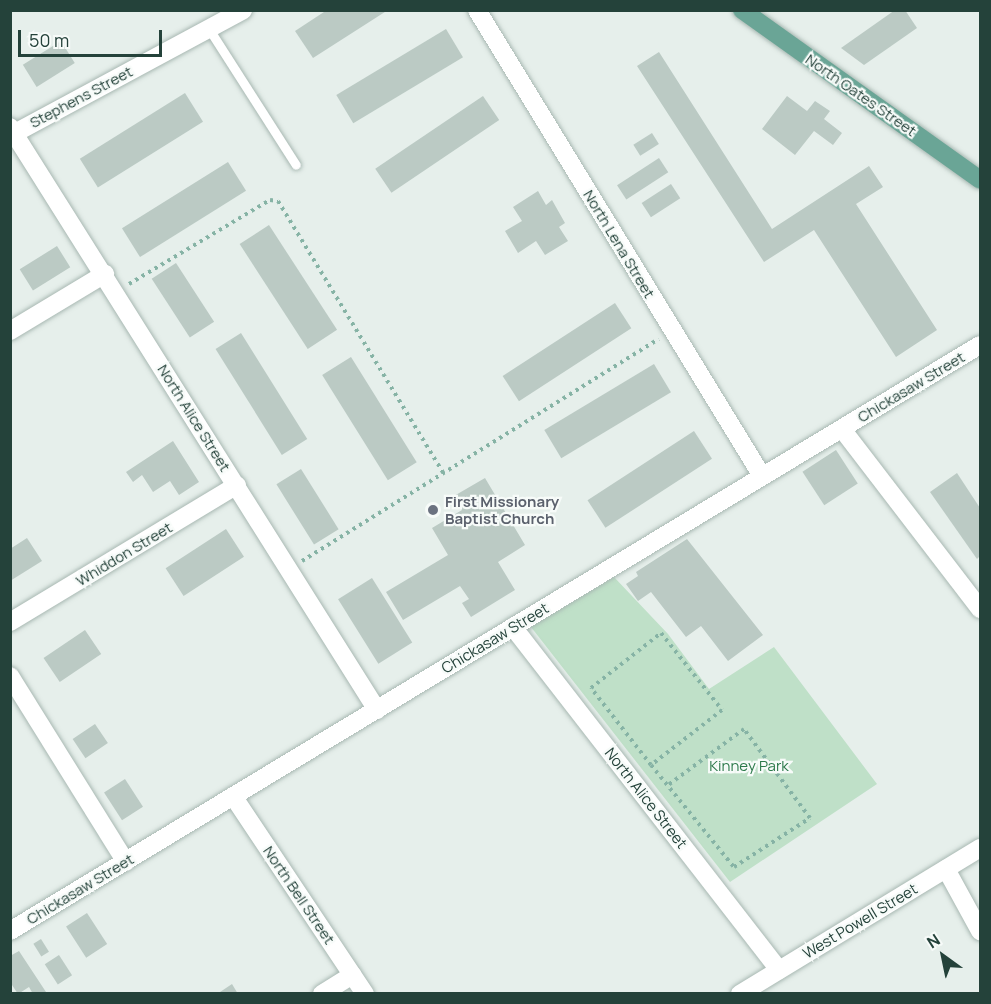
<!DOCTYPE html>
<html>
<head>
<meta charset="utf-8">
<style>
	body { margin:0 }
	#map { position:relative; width:991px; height:1004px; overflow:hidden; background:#e6efeb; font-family:Manrope,sans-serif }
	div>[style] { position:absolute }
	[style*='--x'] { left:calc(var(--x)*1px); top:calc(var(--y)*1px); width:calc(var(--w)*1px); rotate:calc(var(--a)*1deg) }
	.green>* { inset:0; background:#bfe0c8 }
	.building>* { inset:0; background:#bbcac4; transform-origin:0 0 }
	.path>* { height:4px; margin-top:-2px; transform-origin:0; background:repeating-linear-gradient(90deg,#86b3a5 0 3px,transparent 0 7.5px) }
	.roads { filter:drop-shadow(0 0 2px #a8b8b2) drop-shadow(0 0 2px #a8b8b2) }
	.lane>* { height:9px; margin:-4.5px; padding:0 4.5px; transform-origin:4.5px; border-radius:4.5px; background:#fff }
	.street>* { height:18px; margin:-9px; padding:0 9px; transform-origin:9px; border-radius:9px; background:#fff }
	.secondary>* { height:18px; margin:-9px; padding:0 9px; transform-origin:9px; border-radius:9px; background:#fff }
	.primary>* { height:18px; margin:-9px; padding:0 9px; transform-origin:9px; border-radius:9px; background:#6aa596 }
	.dots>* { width:16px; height:16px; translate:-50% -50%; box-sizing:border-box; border:3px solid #f7fbf9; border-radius:50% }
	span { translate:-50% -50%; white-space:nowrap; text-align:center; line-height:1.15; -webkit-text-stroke:4.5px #f7fbf9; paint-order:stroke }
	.street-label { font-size:15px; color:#24423a }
	.worship-label { font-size:15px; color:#5b616d; font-weight:700 }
	.left { translate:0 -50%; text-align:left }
	.park-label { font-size:15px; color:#2d7a4b }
	.frame { position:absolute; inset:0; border:12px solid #24423a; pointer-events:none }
	.north { position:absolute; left:913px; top:926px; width:60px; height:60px; -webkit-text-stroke:4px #f7fbf9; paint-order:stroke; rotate:327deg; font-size:16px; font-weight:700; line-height:24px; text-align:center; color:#24423a }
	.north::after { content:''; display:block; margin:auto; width:21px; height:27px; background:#24423a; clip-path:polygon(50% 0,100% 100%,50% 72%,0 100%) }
	.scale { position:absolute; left:18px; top:30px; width:144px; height:27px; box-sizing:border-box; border:3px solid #24423a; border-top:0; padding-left:8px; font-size:18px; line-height:21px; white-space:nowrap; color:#24423a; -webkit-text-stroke:4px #f7fbf9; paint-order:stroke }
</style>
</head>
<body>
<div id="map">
	<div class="green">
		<i style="clip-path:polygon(614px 577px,668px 634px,709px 689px,774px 647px,877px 784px,730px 882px,531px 627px)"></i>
	</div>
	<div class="building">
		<i style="clip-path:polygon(327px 10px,388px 10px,313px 58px,295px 31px)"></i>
		<i style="clip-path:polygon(895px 10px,905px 10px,917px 28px,864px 65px,841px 48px)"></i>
		<i style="left:446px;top:29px;width:33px;height:128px;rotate:59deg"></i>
		<i style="left:61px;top:41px;width:26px;height:45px;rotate:58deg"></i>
		<i style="clip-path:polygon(659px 52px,772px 229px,869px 166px,883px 187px,856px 204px,937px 330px,896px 357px,814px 230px,764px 262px,637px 66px)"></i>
		<i style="left:185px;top:93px;width:34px;height:124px;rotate:58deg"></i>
		<i style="left:483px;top:96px;width:29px;height:130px;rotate:56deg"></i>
		<i style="clip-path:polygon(787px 96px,807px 111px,815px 101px,830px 111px,824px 119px,842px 133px,833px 145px,814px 131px,795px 155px,762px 129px)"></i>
		<i style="left:652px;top:133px;width:13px;height:22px;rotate:58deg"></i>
		<i style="left:659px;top:158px;width:17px;height:50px;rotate:57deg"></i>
		<i style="left:228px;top:162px;width:34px;height:125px;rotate:58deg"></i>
		<i style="left:671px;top:184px;width:17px;height:35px;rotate:57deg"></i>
		<i style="clip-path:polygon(538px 191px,546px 205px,552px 200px,565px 223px,559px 227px,568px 241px,545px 255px,536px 241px,518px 253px,505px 231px,522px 221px,513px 207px)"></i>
		<i style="left:269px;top:225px;width:125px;height:35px;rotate:57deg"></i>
		<i style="left:57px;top:246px;width:25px;height:44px;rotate:58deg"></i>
		<i style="left:176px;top:263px;width:70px;height:29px;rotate:57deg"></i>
		<i style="left:615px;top:303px;width:30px;height:134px;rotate:57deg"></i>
		<i style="left:241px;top:333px;width:125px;height:30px;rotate:58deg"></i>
		<i style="left:351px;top:357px;width:124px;height:34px;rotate:58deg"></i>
		<i style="left:654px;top:364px;width:33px;height:128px;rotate:59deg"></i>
		<i style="left:694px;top:431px;width:33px;height:127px;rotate:57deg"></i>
		<i style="clip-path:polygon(173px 441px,199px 482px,179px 495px,170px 481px,153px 492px,142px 475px,133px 482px,126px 472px)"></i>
		<i style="left:836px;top:450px;width:40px;height:40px;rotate:57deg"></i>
		<i style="left:301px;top:469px;width:71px;height:29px;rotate:58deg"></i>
		<i style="clip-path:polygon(957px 473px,980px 508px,980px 556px,977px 559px,930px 492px)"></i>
		<i style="clip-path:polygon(485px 478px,525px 545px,498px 562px,515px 590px,471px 617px,462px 603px,469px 599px,460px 586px,403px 620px,386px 592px,448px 555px,432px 528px,462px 510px,454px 496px)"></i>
		<i style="left:226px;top:529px;width:33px;height:72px;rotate:57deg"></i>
		<i style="clip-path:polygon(27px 538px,42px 561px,10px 581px,10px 549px)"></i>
		<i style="clip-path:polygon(687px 539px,763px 635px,728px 661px,701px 626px,686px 637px,651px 592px,638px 601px,626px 584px,638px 576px,636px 572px)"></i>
		<i style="left:372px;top:578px;width:76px;height:40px;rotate:58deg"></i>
		<i style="left:85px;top:630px;width:29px;height:50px;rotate:56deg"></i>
		<i style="left:95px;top:724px;width:23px;height:27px;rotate:56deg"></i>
		<i style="left:125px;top:779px;width:33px;height:25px;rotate:57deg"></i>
		<i style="left:87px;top:913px;width:37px;height:25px;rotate:57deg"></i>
		<i style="left:41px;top:939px;width:15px;height:9px;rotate:58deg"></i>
		<i style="clip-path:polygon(19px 951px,46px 992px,44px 994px,33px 994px,29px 987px,18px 994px,10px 982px,10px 956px)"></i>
		<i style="left:59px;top:955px;width:24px;height:17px;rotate:57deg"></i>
		<i style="clip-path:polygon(232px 984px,238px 994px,217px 994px)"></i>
	</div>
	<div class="path">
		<i style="--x:129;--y:284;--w:164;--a:-30.8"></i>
		<i style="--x:270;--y:200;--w:8;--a:7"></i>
		<i style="--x:278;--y:201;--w:320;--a:58.7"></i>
		<i style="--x:302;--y:561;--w:420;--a:-31.9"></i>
		<i style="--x:661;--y:633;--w:98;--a:51.6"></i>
		<i style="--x:722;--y:710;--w:90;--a:142.2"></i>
		<i style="--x:651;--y:765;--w:98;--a:-127.9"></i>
		<i style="--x:591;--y:688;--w:89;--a:-38.2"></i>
		<i style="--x:651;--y:765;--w:132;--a:50.9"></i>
		<i style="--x:734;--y:867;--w:90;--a:-32.8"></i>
		<i style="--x:810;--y:818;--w:111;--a:-126.6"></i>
		<i style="--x:744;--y:729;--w:94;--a:143.6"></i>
	</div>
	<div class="roads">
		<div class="lane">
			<i style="--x:209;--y:29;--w:161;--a:57.4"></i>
		</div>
		<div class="street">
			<i style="--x:477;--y:10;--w:546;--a:58.55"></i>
			<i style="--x:10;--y:127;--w:689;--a:57.81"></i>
			<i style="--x:15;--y:133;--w:259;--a:-28.3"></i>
			<i style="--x:10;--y:331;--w:111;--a:-31"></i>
			<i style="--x:842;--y:429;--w:227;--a:52.5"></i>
			<i style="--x:10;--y:622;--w:265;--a:-31.1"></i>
			<i style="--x:513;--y:627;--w:434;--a:52.2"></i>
			<i style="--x:10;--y:676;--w:219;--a:58.1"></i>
			<i style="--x:233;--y:796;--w:238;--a:56.3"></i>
			<i style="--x:946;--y:869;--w:71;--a:61.3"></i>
			<i style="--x:322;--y:994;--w:36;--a:-32"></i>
			<i style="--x:740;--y:994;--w:281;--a:-31.3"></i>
		</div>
		<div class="secondary">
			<i style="--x:10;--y:931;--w:1133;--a:-31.14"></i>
		</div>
		<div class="primary">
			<i style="--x:742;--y:10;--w:292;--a:35.5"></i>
		</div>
	</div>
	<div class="dots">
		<i style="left:433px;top:510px;background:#6b7280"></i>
	</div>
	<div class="street-label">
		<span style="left:861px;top:95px;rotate:35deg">North Oates Street</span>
		<span style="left:81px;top:97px;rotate:-28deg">Stephens Street</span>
		<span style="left:619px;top:244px;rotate:59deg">North Lena Street</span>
		<span style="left:911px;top:387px;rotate:-31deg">Chickasaw Street</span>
		<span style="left:194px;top:418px;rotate:58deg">North Alice Street</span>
		<span style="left:124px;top:554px;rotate:-31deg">Whiddon Street</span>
		<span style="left:495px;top:638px;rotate:-31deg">Chickasaw Street</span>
		<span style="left:646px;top:798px;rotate:52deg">North Alice Street</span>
		<span style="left:80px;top:889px;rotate:-31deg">Chickasaw Street</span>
		<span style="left:299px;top:895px;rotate:56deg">North Bell Street</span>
		<span style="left:860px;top:921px;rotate:-31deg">West Powell Street</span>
	</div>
	<div class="worship-label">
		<span class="left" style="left:445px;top:510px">First Missionary<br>Baptist Church</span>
	</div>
	<div class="park-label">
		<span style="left:749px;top:766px">Kinney Park</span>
	</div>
	<div class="frame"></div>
	<div class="north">N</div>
	<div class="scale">50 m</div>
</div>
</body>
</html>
